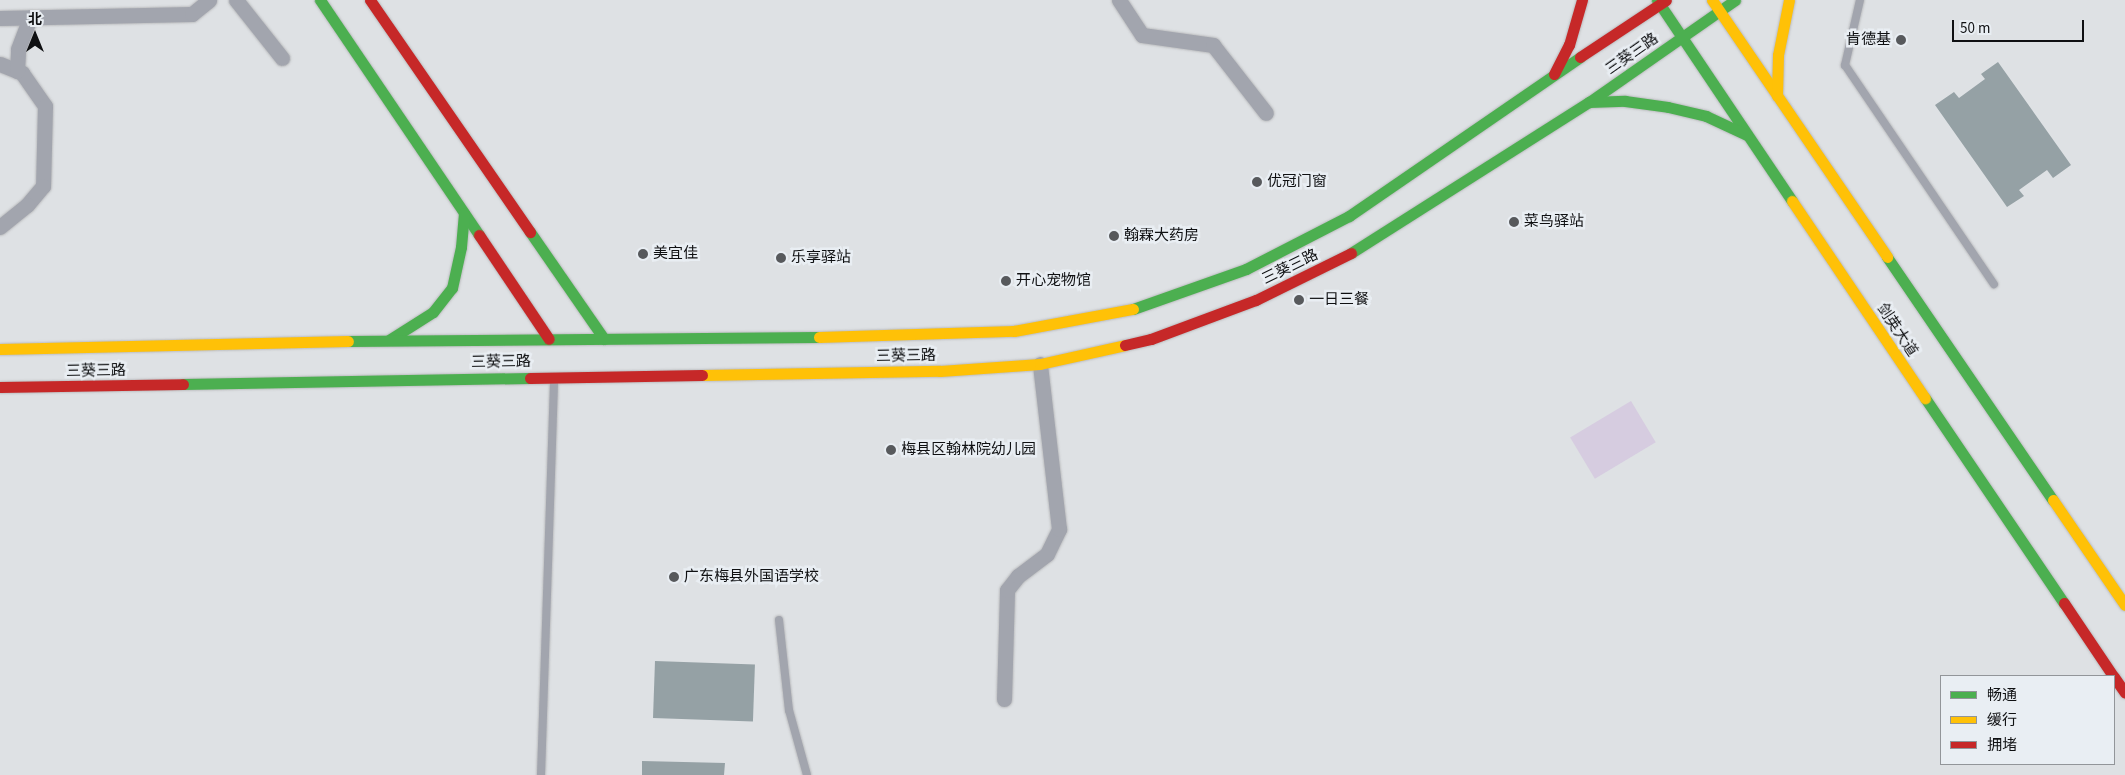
<!DOCTYPE html>
<html>
<head>
<meta charset="utf-8">
<style>
	body { margin:0 }
	#map { position:relative; width:2125px; height:775px; overflow:hidden; background:#dee1e4; font-family:"Source Sans 3","Noto Sans SC",sans-serif }
	div>[style] { position:absolute }
	[style*='--x'] { left:calc(var(--x)*1px); top:calc(var(--y)*1px); width:calc(var(--w)*1px); rotate:calc(var(--a)*1deg) }
	.green>* { inset:0; background:#d6cce0; transform-origin:0 0 }
	.building>* { inset:0; background:#95a1a5; transform-origin:0 0 }
	.roads { filter:drop-shadow(0 0 1px #babbbd) drop-shadow(0 0 1px #babbbd) }
	.lane>* { height:8px; margin:-4px; padding:0 4px; transform-origin:4px; border-radius:4px; background:#a2a5ae }
	.street>* { height:15px; margin:-7.5px; padding:0 7.5px; transform-origin:7.5px; border-radius:7.5px; background:#a2a5ae }
	.fast>* { height:11px; margin:-5.5px; padding:0 5.5px; transform-origin:5.5px; border-radius:5.5px; background:#4caf50 }
	.slow>* { height:11px; margin:-5.5px; padding:0 5.5px; transform-origin:5.5px; border-radius:5.5px; background:#ffc107 }
	.jam>* { height:11px; margin:-5.5px; padding:0 5.5px; transform-origin:5.5px; border-radius:5.5px; background:#c62828 }
	.dots>* { width:14px; height:14px; translate:-50% -50%; box-sizing:border-box; border:2px solid #e9eef3; border-radius:50% }
	span { translate:-50% -50%; white-space:nowrap; text-align:center; line-height:1.15; -webkit-text-stroke:5px #e9eef3; paint-order:stroke }
	.poi-label { font-size:15px; color:#0f1012 }
	.right { translate:-100% -50%; text-align:right }
	.left { translate:0 -50%; text-align:left }
	.street-label { font-size:15px; color:#0f1012 }
	.legend { position:absolute; left:1940px; top:675px; width:175px; height:90px; box-sizing:border-box; background:#e9eef3; border:1px solid #929599; margin:0; padding:6px 9px; list-style:none; font-size:15px; color:#0f1012 }
	.legend li { display:flex; align-items:center; gap:10px; height:25px }
	.legend b { width:25px; border:1px solid #929599 }
	.north { position:absolute; left:10px; top:10px; width:50px; height:50px; -webkit-text-stroke:4px #e9eef3; paint-order:stroke; rotate:0deg; font-size:14px; font-weight:700; line-height:20px; text-align:center; color:#0f1012 }
	.north::after { content:''; display:block; margin:auto; width:18px; height:22px; background:#0f1012; clip-path:polygon(50% 0,100% 100%,50% 72%,0 100%) }
	.scale { position:absolute; left:1952px; top:20px; width:132px; height:22px; box-sizing:border-box; border:2px solid #0f1012; border-top:0; padding-left:6px; font-size:15px; line-height:18px; white-space:nowrap; color:#0f1012; -webkit-text-stroke:4px #e9eef3; paint-order:stroke }
</style>
</head>
<body>
<div id="map">
	<div class="green">
		<i style="left:1631px;top:401px;width:48px;height:71px;rotate:59deg"></i>
	</div>
	<div class="building">
		<i style="clip-path:polygon(1998px 62px,2071px 165px,2053px 178px,2047px 170px,2019px 190px,2024px 196px,2007px 207px,1935px 105px,1954px 92px,1959px 98px,1985px 79px,1981px 74px)"></i>
		<i style="left:655px;top:661px;width:100px;height:57px;rotate:2deg"></i>
		<i style="clip-path:polygon(642px 761px,725px 763px,724px 775px,642px 775px)"></i>
	</div>
	<div class="roads">
		<div class="lane">
			<i style="--x:1860;--y:0;--w:67;--a:103"></i>
			<i style="--x:1845;--y:65;--w:265;--a:55.8"></i>
			<i style="--x:779;--y:620;--w:91;--a:83.7"></i>
			<i style="--x:789;--y:710;--w:67;--a:74.5"></i>
			<i style="--x:541;--y:775;--w:395;--a:-88.1"></i>
		</div>
		<div class="street">
			<i style="--x:236;--y:0;--w:74;--a:51.6"></i>
			<i style="--x:1119;--y:0;--w:42;--a:56.7"></i>
			<i style="--x:1142;--y:35;--w:72;--a:8"></i>
			<i style="--x:1213;--y:45;--w:86;--a:52.1"></i>
			<i style="--x:0;--y:18;--w:192;--a:-1.2"></i>
			<i style="--x:192;--y:14;--w:22;--a:-39"></i>
			<i style="--x:0;--y:64;--w:24;--a:22"></i>
			<i style="--x:22;--y:73;--w:40;--a:55.1"></i>
			<i style="--x:45;--y:106;--w:80;--a:91.4"></i>
			<i style="--x:43;--y:186;--w:25;--a:130"></i>
			<i style="--x:27;--y:205;--w:35;--a:141"></i>
			<i style="--x:17;--y:71;--w:22;--a:-87"></i>
			<i style="--x:18;--y:49;--w:34;--a:-69"></i>
			<i style="--x:1004;--y:699;--w:109;--a:-88.4"></i>
			<i style="--x:1007;--y:590;--w:18;--a:-52"></i>
			<i style="--x:1018;--y:576;--w:36;--a:-37"></i>
			<i style="--x:1047;--y:554;--w:28;--a:-64"></i>
			<i style="--x:1059;--y:529;--w:166;--a:-96.6"></i>
		</div>
		<div class="fast">
			<i style="--x:320;--y:0;--w:284;--a:55.9"></i>
			<i style="--x:1657;--y:0;--w:242;--a:56.1"></i>
			<i style="--x:1589;--y:102;--w:36;--a:-2"></i>
			<i style="--x:1625;--y:101;--w:43;--a:7.9"></i>
			<i style="--x:1668;--y:107;--w:39;--a:13"></i>
			<i style="--x:1706;--y:116;--w:45;--a:24.9"></i>
			<i style="--x:530;--y:232;--w:130;--a:55.3"></i>
			<i style="--x:1351;--y:253;--w:282;--a:-32.4"></i>
			<i style="--x:1589;--y:102;--w:178;--a:-34.9"></i>
			<i style="--x:1887;--y:257;--w:294;--a:55.7"></i>
			<i style="--x:1133;--y:309;--w:120;--a:-19.5"></i>
			<i style="--x:1246;--y:269;--w:116;--a:-27.2"></i>
			<i style="--x:1349;--y:216;--w:280;--a:-34.5"></i>
			<i style="--x:389;--y:340;--w:52;--a:-32.5"></i>
			<i style="--x:433;--y:312;--w:31;--a:-52"></i>
			<i style="--x:452;--y:288;--w:42;--a:-77.6"></i>
			<i style="--x:461;--y:247;--w:34;--a:-85"></i>
			<i style="--x:348;--y:341;--w:471;--a:-0.5"></i>
			<i style="--x:183;--y:384;--w:347;--a:-1"></i>
			<i style="--x:1925;--y:398;--w:248;--a:55.9"></i>
		</div>
		<div class="slow">
			<i style="--x:1712;--y:0;--w:311;--a:55.7"></i>
			<i style="--x:1777;--y:96;--w:41;--a:-88.6"></i>
			<i style="--x:1778;--y:55;--w:56;--a:-78.7"></i>
			<i style="--x:1792;--y:201;--w:238;--a:56"></i>
			<i style="--x:819;--y:337;--w:195;--a:-1.8"></i>
			<i style="--x:1014;--y:331;--w:121;--a:-10.5"></i>
			<i style="--x:0;--y:349;--w:348;--a:-1.3"></i>
			<i style="--x:702;--y:375;--w:238;--a:-1"></i>
			<i style="--x:940;--y:371;--w:100;--a:-4"></i>
			<i style="--x:1040;--y:364;--w:87;--a:-12.6"></i>
			<i style="--x:2053;--y:500;--w:127;--a:55.6"></i>
		</div>
		<div class="jam">
			<i style="--x:370;--y:0;--w:282;--a:55.4"></i>
			<i style="--x:1580;--y:57;--w:103;--a:-33.5"></i>
			<i style="--x:1554;--y:74;--w:33;--a:-63"></i>
			<i style="--x:1569;--y:45;--w:47;--a:-73.9"></i>
			<i style="--x:479;--y:235;--w:125;--a:56.1"></i>
			<i style="--x:1125;--y:345;--w:27;--a:-13"></i>
			<i style="--x:1151;--y:339;--w:112;--a:-20.4"></i>
			<i style="--x:1256;--y:300;--w:106;--a:-26.3"></i>
			<i style="--x:530;--y:378;--w:172;--a:-1"></i>
			<i style="--x:0;--y:387;--w:183;--a:-0.9"></i>
			<i style="--x:2064;--y:603;--w:88;--a:56.1"></i>
			<i style="--x:2114;--y:677;--w:19;--a:55"></i>
		</div>
	</div>
	<div class="dots">
		<i style="left:1901px;top:40px;background:#57595c"></i>
		<i style="left:1257px;top:182px;background:#57595c"></i>
		<i style="left:1514px;top:222px;background:#57595c"></i>
		<i style="left:1114px;top:236px;background:#57595c"></i>
		<i style="left:643px;top:254px;background:#57595c"></i>
		<i style="left:781px;top:258px;background:#57595c"></i>
		<i style="left:1006px;top:281px;background:#57595c"></i>
		<i style="left:1299px;top:300px;background:#57595c"></i>
		<i style="left:891px;top:450px;background:#57595c"></i>
		<i style="left:674px;top:577px;background:#57595c"></i>
	</div>
	<div class="poi-label">
		<span class="right" style="left:1891px;top:40px">肯德基</span>
		<span class="left" style="left:1267px;top:182px">优冠门窗</span>
		<span class="left" style="left:1524px;top:222px">菜鸟驿站</span>
		<span class="left" style="left:1124px;top:236px">翰霖大药房</span>
		<span class="left" style="left:653px;top:254px">美宜佳</span>
		<span class="left" style="left:791px;top:258px">乐享驿站</span>
		<span class="left" style="left:1016px;top:281px">开心宠物馆</span>
		<span class="left" style="left:1309px;top:300px">一日三餐</span>
		<span class="left" style="left:901px;top:450px">梅县区翰林院幼儿园</span>
		<span class="left" style="left:684px;top:577px">广东梅县外国语学校</span>
	</div>
	<div class="street-label">
		<span style="left:1632px;top:54px;rotate:-35deg">三葵三路</span>
		<span style="left:1290px;top:267px;rotate:-26deg">三葵三路</span>
		<span style="left:1897px;top:330px;rotate:56deg">剑英大道</span>
		<span style="left:906px;top:356px;rotate:-1deg">三葵三路</span>
		<span style="left:501px;top:362px;rotate:-1deg">三葵三路</span>
		<span style="left:96px;top:371px;rotate:-1deg">三葵三路</span>
	</div>
	<ul class="legend">
	<li><b style="height:6px;background:#4caf50"></b>畅通</li>
	<li><b style="height:6px;background:#ffc107"></b>缓行</li>
	<li><b style="height:6px;background:#c62828"></b>拥堵</li>
	</ul>
	<div class="north">北</div>
	<div class="scale">50 m</div>
</div>
</body>
</html>
